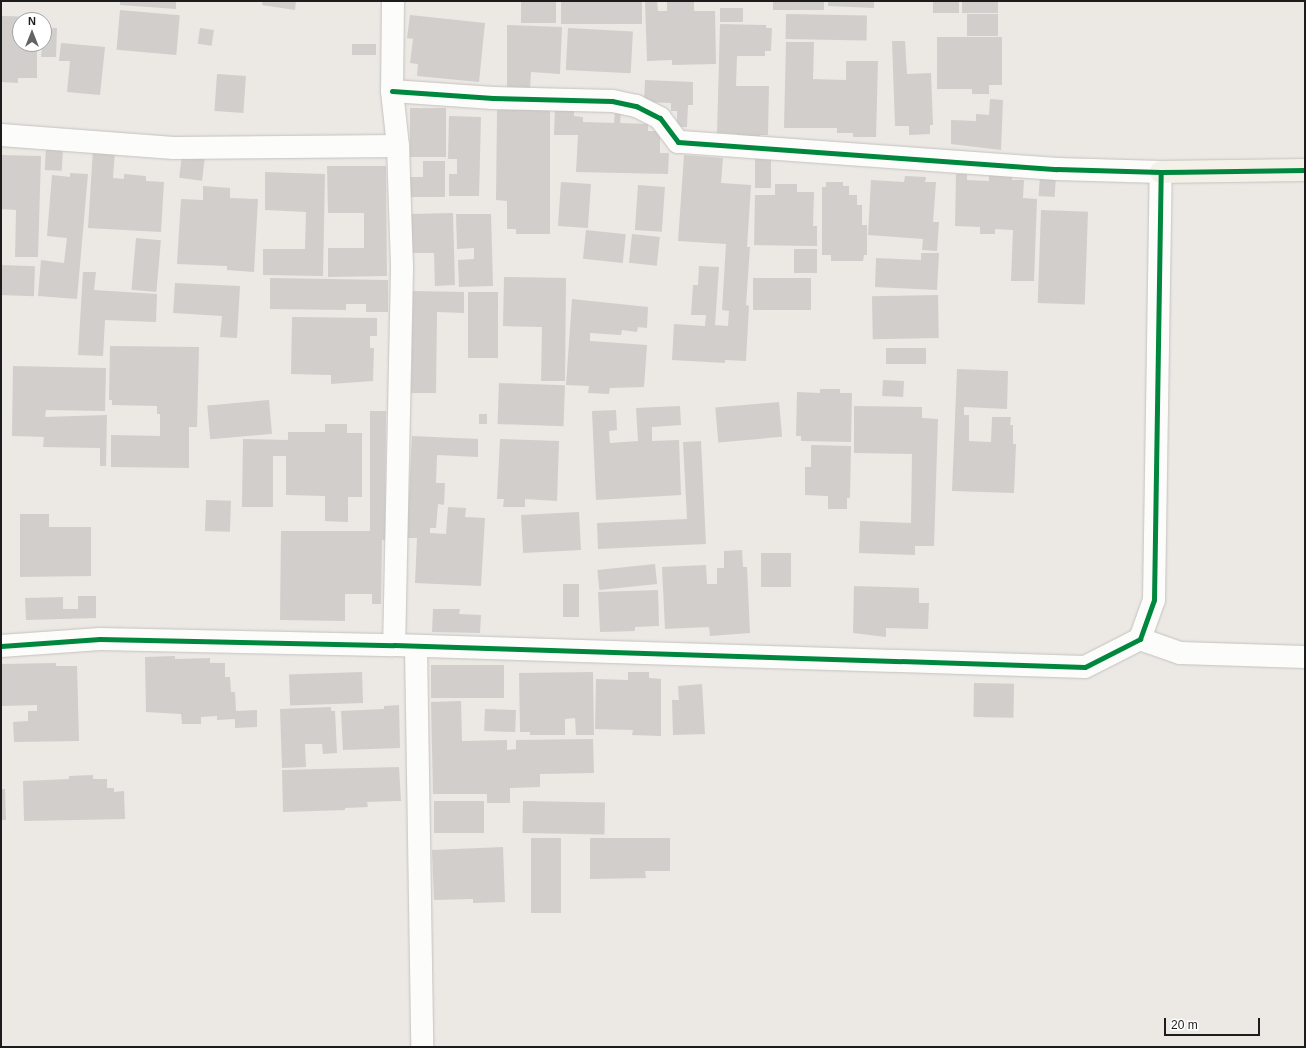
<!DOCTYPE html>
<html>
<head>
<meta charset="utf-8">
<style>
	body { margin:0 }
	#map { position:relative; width:1306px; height:1048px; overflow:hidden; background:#ece8e4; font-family:Helvetica,sans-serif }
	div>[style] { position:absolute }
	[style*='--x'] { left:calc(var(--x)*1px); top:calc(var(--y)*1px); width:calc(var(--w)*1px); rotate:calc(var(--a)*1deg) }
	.building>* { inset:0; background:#d2cecb; transform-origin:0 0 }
	.roads { filter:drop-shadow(0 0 1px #c4c2c0) drop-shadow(0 0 1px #c4c2c0) }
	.street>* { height:22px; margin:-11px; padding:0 11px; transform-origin:11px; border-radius:11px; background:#fcfcfb }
	.secondary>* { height:22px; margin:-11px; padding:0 11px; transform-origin:11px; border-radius:11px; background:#f4f2e8 }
	.cycleway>* { height:5px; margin:-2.5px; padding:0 2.5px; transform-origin:2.5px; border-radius:2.5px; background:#00873e }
	span { translate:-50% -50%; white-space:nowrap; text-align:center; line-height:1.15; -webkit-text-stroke:3.5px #fff; paint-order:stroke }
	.frame { position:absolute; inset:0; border:2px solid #1c1c1c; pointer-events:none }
	.north { position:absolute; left:12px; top:12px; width:40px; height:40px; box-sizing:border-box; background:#fff; border:1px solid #a4a4a4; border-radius:50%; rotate:0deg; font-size:11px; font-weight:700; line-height:16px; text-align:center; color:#1c1c1c }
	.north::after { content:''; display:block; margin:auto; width:14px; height:18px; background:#656362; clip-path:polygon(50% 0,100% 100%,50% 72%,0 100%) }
	.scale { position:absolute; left:1164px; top:1018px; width:96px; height:18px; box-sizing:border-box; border:2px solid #1c1c1c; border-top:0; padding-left:5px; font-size:12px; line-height:14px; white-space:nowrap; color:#1c1c1c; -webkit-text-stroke:3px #fff; paint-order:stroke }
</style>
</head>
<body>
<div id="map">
	<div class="building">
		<i style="clip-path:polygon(120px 1px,176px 1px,176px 9px,120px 5px)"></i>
		<i style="clip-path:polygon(263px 1px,296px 1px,295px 10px,262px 5px)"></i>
		<i style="left:521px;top:1px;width:35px;height:22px"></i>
		<i style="left:561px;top:1px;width:81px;height:23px"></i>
		<i style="clip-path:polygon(645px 1px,657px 1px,658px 11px,667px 11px,667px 1px,694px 1px,694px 11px,715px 11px,716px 64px,672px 65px,672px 60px,647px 61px)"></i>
		<i style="left:773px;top:1px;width:51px;height:9px"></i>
		<i style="clip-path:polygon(828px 1px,874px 1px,874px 8px,828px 6px)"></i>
		<i style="left:933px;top:1px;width:26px;height:12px"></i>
		<i style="left:962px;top:1px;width:36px;height:12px"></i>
		<i style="left:743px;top:8px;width:14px;height:23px;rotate:90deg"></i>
		<i style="left:120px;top:10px;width:60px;height:40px;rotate:5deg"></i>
		<i style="left:786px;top:14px;width:81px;height:25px;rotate:1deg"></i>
		<i style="left:967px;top:14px;width:31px;height:22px"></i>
		<i style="clip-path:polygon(410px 15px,485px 23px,479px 82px,417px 76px,418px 64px,410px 63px,413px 39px,407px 38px)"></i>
		<i style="clip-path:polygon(1px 16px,38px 17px,38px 20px,20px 20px,20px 44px,37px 44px,37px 78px,18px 78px,18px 83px,1px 82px)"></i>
		<i style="clip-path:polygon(720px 24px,766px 25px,766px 28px,772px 28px,771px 51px,765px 51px,765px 56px,737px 56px,736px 86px,769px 86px,768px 135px,760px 135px,760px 139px,737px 139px,737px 134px,717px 133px)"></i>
		<i style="clip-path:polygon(507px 25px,562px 27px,560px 74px,531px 72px,530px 89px,507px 88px)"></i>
		<i style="clip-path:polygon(44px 28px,57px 28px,56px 57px,41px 57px)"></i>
		<i style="left:200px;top:28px;width:14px;height:16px;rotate:8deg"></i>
		<i style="left:568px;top:28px;width:65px;height:42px;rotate:3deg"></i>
		<i style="clip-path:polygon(937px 37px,1002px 37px,1002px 85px,989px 85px,989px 94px,972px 94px,972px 89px,937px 89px)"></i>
		<i style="clip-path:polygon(892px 41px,905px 41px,907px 74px,931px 73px,933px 125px,930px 125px,930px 134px,909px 135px,909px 126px,895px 126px)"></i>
		<i style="clip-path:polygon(786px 42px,814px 42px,813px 79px,846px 80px,846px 61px,878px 61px,876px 137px,853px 137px,853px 133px,837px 133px,837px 128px,784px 128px)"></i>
		<i style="clip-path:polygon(61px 43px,105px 47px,100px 95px,67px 92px,70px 61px,59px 61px)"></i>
		<i style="left:352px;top:44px;width:24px;height:11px"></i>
		<i style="left:217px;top:74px;width:29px;height:37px;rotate:4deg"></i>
		<i style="clip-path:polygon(645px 80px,693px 82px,693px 105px,688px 105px,687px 127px,677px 127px,677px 111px,671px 111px,671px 103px,644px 102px)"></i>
		<i style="clip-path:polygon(990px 99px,1003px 100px,1001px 150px,951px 144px,951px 120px,976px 121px,976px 114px,989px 115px)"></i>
		<i style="left:410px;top:108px;width:36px;height:49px"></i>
		<i style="clip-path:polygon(555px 109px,574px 110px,574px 116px,583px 117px,583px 122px,614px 123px,615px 112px,621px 112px,620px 123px,648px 124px,648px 131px,660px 131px,660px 153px,669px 153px,668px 174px,576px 172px,578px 135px,554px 135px)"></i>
		<i style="clip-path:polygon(497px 110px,550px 110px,550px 234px,516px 234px,516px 229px,507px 229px,507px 201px,496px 200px)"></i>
		<i style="clip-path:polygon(449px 116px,481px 117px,479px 196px,449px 196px,449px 174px,457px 174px,457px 159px,448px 159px)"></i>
		<i style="left:46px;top:147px;width:17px;height:23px;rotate:3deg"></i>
		<i style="clip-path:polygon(93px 149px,115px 151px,113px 178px,124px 179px,124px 174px,146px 176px,146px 181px,164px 182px,161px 232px,88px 228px)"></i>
		<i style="clip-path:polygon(1px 155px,41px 156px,38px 257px,15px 257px,16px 210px,1px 209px)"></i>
		<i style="left:182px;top:155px;width:23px;height:23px;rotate:7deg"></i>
		<i style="clip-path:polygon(684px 155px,723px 158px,721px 183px,751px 185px,747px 247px,750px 247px,746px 305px,749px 306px,746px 361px,725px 360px,725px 363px,672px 360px,674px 324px,705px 326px,706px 315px,691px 315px,693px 285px,698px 285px,699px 266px,719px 267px,715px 325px,728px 326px,729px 311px,722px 310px,726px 244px,678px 241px)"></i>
		<i style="left:755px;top:158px;width:16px;height:30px"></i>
		<i style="clip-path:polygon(423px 161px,445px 161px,445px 197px,411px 197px,410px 177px,423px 177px)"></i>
		<i style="clip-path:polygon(327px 166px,386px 166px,387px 276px,328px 277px,328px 248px,364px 248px,364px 213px,328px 213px)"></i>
		<i style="clip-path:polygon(265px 172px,325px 174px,323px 276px,263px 275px,263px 249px,305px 249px,306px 212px,265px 210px)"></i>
		<i style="clip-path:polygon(70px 173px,88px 174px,77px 299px,38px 296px,41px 260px,64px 263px,67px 238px,47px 236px,52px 175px,70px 177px)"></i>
		<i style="clip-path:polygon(989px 173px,1012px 173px,1012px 180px,1024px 180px,1023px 198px,1037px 199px,1034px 281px,1011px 281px,1013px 230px,995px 229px,995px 234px,980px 234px,980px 227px,955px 226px,956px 174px,967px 174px,967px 180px,989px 181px)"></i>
		<i style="clip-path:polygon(905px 176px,926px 177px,925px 182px,936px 182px,933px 222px,939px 222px,937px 251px,922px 250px,923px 239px,868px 235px,871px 180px,904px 182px)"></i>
		<i style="left:1040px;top:176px;width:16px;height:20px;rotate:4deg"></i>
		<i style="left:561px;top:182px;width:30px;height:44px;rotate:4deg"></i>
		<i style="clip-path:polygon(826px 182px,843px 182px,843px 186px,849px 186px,849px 195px,857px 195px,857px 205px,862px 205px,862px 225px,867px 225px,867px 255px,864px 255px,863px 261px,831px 261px,831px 255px,822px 255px,822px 187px,826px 187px)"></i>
		<i style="clip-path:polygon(775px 184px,797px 184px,797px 192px,814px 192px,813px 226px,817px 226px,817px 246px,754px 245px,755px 195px,775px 195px)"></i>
		<i style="left:638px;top:185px;width:27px;height:45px;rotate:4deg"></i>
		<i style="clip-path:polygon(203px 186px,230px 188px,230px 198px,258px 199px,254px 272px,227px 270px,227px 266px,177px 264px,181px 199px,203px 200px)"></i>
		<i style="left:1041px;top:210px;width:47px;height:93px;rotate:2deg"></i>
		<i style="clip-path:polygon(453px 213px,455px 285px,435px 286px,434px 253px,412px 253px,411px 214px)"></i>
		<i style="clip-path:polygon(456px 214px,491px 214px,493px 286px,459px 287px,458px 260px,474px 259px,474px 248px,457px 249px)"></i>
		<i style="left:586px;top:230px;width:40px;height:29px;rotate:6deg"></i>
		<i style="left:632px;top:234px;width:28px;height:29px;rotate:6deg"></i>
		<i style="left:136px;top:238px;width:25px;height:52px;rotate:5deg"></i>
		<i style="left:794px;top:249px;width:23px;height:24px"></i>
		<i style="clip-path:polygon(921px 253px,939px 253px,937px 290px,875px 287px,876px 258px,921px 260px)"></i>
		<i style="left:1px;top:265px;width:34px;height:30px;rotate:2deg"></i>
		<i style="clip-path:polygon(83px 272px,96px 272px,94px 290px,157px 294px,156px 322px,105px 320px,103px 356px,78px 355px)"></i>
		<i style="clip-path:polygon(504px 277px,566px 278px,565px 381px,541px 381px,542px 327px,503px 326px)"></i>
		<i style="clip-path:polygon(270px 278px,388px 280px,388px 312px,366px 312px,366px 304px,346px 304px,346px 310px,270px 309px)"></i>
		<i style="left:753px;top:278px;width:58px;height:32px"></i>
		<i style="clip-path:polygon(175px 283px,240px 286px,237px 338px,220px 337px,222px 316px,173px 313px)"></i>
		<i style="clip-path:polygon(413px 291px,464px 292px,464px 313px,437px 312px,436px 393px,411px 393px)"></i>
		<i style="left:468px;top:292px;width:30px;height:66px"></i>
		<i style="left:938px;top:295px;width:43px;height:66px;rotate:89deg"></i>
		<i style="clip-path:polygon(572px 299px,648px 307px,647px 328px,638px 327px,637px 332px,622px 330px,621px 335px,590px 333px,590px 341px,647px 345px,644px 387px,610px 388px,609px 394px,588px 393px,589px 386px,566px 385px)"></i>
		<i style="clip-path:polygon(292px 317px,377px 318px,377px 336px,370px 336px,370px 348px,374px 348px,373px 381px,331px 384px,331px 375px,291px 374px)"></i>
		<i style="clip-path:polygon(110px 346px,199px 347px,197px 427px,189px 427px,189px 468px,111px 467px,111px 435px,160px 436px,160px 414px,157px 414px,157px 406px,112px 405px,112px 400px,109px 400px)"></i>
		<i style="left:886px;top:348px;width:40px;height:16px"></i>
		<i style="clip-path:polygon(13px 366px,106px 368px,105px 411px,46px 410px,45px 417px,107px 415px,106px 466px,100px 466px,100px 448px,43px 447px,44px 437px,12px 436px)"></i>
		<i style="clip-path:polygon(957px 369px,1008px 371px,1007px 409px,964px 407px,964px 415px,969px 415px,969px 441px,991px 442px,992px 417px,1011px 417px,1010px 425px,1013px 425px,1013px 444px,1016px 444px,1014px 493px,952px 491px)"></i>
		<i style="left:883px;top:380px;width:21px;height:16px;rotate:3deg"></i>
		<i style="left:499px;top:383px;width:66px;height:41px;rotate:2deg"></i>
		<i style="clip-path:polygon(820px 389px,840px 389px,840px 393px,852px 393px,851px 442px,801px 441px,801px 436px,796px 436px,797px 392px,820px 393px)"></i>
		<i style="left:269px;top:400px;width:34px;height:62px;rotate:85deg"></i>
		<i style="left:779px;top:402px;width:35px;height:64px;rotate:85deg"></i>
		<i style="clip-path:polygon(680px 406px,681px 425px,652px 427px,652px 441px,679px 440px,681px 495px,596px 500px,592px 411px,616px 410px,617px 430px,609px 431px,610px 443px,638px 441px,636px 408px)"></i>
		<i style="clip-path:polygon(854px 406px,922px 407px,922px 418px,938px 419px,934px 546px,915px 546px,915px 555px,859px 553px,860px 521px,911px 523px,912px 454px,854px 453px)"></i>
		<i style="clip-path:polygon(370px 411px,386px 411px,385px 540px,382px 540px,381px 604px,372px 604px,372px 594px,345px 594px,345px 621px,280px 620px,281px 531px,370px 531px)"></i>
		<i style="left:479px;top:414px;width:8px;height:10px"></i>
		<i style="clip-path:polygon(325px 424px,347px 424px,347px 433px,362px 433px,362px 497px,348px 497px,348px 522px,325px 521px,325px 496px,286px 495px,286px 456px,273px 456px,273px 507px,242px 507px,243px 439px,288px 440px,288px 432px,325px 432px)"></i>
		<i style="clip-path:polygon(412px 436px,478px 439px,478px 457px,437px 455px,436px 483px,445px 483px,444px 505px,438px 504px,436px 528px,430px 528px,430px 533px,446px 534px,448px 507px,466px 508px,465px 517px,485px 518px,481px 586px,415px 583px,417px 538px,407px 538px)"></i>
		<i style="clip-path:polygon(500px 439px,559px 441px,557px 501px,525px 499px,525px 507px,503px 507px,504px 499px,497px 499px)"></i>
		<i style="clip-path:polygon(701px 441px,706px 544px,598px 549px,597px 523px,687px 519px,683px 442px)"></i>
		<i style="clip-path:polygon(811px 445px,851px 446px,850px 498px,847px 498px,847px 509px,828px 509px,828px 496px,805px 495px,805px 467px,811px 467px)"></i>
		<i style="left:206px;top:500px;width:25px;height:31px;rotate:2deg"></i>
		<i style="left:579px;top:512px;width:38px;height:58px;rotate:87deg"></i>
		<i style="clip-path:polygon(20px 514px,49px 514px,49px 527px,91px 527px,91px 576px,20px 577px)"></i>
		<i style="clip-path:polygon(742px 550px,743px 567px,747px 567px,750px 633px,710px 636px,709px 627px,665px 629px,662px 567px,706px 565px,707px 584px,717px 584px,717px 568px,724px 568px,724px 551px)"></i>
		<i style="left:761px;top:553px;width:30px;height:34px"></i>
		<i style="left:655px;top:564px;width:20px;height:58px;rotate:84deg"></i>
		<i style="left:563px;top:584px;width:16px;height:33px"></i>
		<i style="clip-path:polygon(854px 586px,919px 588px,919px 603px,929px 603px,928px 629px,886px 628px,886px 637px,853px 633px)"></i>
		<i style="clip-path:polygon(658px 590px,659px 626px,635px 627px,635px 631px,600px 632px,598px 592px)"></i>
		<i style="clip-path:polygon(78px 596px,96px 596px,96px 618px,26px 620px,25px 598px,63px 597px,63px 609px,78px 609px)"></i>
		<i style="clip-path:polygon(433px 609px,460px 609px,459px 614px,481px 615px,480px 633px,432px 632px)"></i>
		<i style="clip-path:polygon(175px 656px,175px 659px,210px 658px,210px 663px,225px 663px,225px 677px,230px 677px,231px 692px,235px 692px,236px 711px,257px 710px,257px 727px,235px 728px,235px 719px,217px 720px,217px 716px,201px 717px,201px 724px,182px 724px,181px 714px,146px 712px,145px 657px)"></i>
		<i style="clip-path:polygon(56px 663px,56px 666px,77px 666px,79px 741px,14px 742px,13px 722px,28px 721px,28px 711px,37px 711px,37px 705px,1px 706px,1px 664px)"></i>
		<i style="left:431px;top:665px;width:73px;height:33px"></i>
		<i style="left:362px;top:672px;width:31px;height:73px;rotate:88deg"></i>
		<i style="clip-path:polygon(593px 672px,594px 735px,576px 735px,575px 718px,565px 719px,565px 735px,530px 735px,530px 732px,520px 732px,519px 673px)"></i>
		<i style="clip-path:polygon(628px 672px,649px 672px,649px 678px,661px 679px,661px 736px,632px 735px,633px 730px,595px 729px,596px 679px,628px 680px)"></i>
		<i style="left:974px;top:683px;width:40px;height:34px;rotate:1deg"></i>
		<i style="clip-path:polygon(702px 684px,705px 734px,673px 735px,672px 700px,679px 700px,678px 686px)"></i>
		<i style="clip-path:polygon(461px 701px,462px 741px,507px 740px,507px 750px,516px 749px,516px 740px,593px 739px,594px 773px,540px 774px,540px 787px,510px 788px,510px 803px,487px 803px,487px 794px,433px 794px,431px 702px)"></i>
		<i style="clip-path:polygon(399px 705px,400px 748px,343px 750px,341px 711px,384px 709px,384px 706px)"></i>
		<i style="clip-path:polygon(331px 707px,331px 711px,335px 711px,337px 753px,323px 754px,322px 744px,305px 744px,306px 767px,282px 768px,280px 709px)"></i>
		<i style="left:485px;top:709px;width:31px;height:22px;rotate:2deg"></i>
		<i style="clip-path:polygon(399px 767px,401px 801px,367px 802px,368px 807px,345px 808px,345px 810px,283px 812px,282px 770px)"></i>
		<i style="clip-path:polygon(93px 775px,93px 779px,107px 779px,107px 788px,114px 788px,114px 792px,124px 791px,125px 819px,24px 821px,23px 781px,69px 779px,69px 776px)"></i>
		<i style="clip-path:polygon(1px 789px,5px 789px,6px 820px,1px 820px)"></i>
		<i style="left:434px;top:801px;width:50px;height:32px"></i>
		<i style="left:523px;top:801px;width:82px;height:32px;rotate:1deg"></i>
		<i style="left:531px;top:838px;width:30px;height:75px"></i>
		<i style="clip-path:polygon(590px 838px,670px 838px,670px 871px,645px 871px,646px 878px,590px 879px)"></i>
		<i style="clip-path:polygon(503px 847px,505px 902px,473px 903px,473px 899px,434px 900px,432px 850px)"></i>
	</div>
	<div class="roads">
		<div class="street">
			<i style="--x:393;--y:1;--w:90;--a:90.6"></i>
			<i style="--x:392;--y:91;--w:55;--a:83.8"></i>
			<i style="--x:398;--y:146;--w:123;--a:88.1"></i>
			<i style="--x:402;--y:269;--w:376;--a:91.2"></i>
			<i style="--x:1;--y:135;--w:173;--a:4.3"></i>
			<i style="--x:174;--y:148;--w:224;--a:-0.5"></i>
			<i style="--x:1140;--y:639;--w:42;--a:19.3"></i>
			<i style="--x:1180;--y:653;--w:125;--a:1.8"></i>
			<i style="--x:1;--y:646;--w:99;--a:-4"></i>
			<i style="--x:100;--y:639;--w:294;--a:1.2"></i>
			<i style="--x:394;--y:645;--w:691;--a:1.82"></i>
			<i style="--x:1085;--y:667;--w:62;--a:-27"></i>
			<i style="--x:1140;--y:639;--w:41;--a:-70.3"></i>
			<i style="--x:1154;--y:600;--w:428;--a:-89.1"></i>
			<i style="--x:1161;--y:172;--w:104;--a:-178.3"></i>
			<i style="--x:1057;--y:169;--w:380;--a:-175.9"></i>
			<i style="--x:678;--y:142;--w:30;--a:-127"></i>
			<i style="--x:660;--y:118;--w:27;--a:-153"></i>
			<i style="--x:636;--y:106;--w:25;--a:-168"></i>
			<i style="--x:612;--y:101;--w:119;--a:-178.6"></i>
			<i style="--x:493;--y:98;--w:101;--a:-176"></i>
			<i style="--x:416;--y:646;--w:401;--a:89.1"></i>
		</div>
		<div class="secondary">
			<i style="--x:1161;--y:172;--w:144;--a:-0.8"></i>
		</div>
	</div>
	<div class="cycleway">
		<i style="--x:392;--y:91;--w:101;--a:4"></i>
		<i style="--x:493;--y:98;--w:119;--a:1.4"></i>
		<i style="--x:612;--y:101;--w:25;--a:12"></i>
		<i style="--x:636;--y:106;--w:27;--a:27"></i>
		<i style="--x:660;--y:118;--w:30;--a:53"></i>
		<i style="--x:678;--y:142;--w:380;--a:4.1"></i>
		<i style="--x:1057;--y:169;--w:104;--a:1.7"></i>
		<i style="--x:1161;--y:172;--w:144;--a:-0.8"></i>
		<i style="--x:1;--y:646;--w:99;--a:-4"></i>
		<i style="--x:100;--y:639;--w:294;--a:1.2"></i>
		<i style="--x:394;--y:645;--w:691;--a:1.82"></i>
		<i style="--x:1085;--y:667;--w:62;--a:-27"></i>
		<i style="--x:1140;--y:639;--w:41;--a:-70.3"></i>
		<i style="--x:1154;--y:600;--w:428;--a:-89.1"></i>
	</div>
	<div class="frame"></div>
	<div class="north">N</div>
	<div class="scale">20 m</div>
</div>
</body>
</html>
